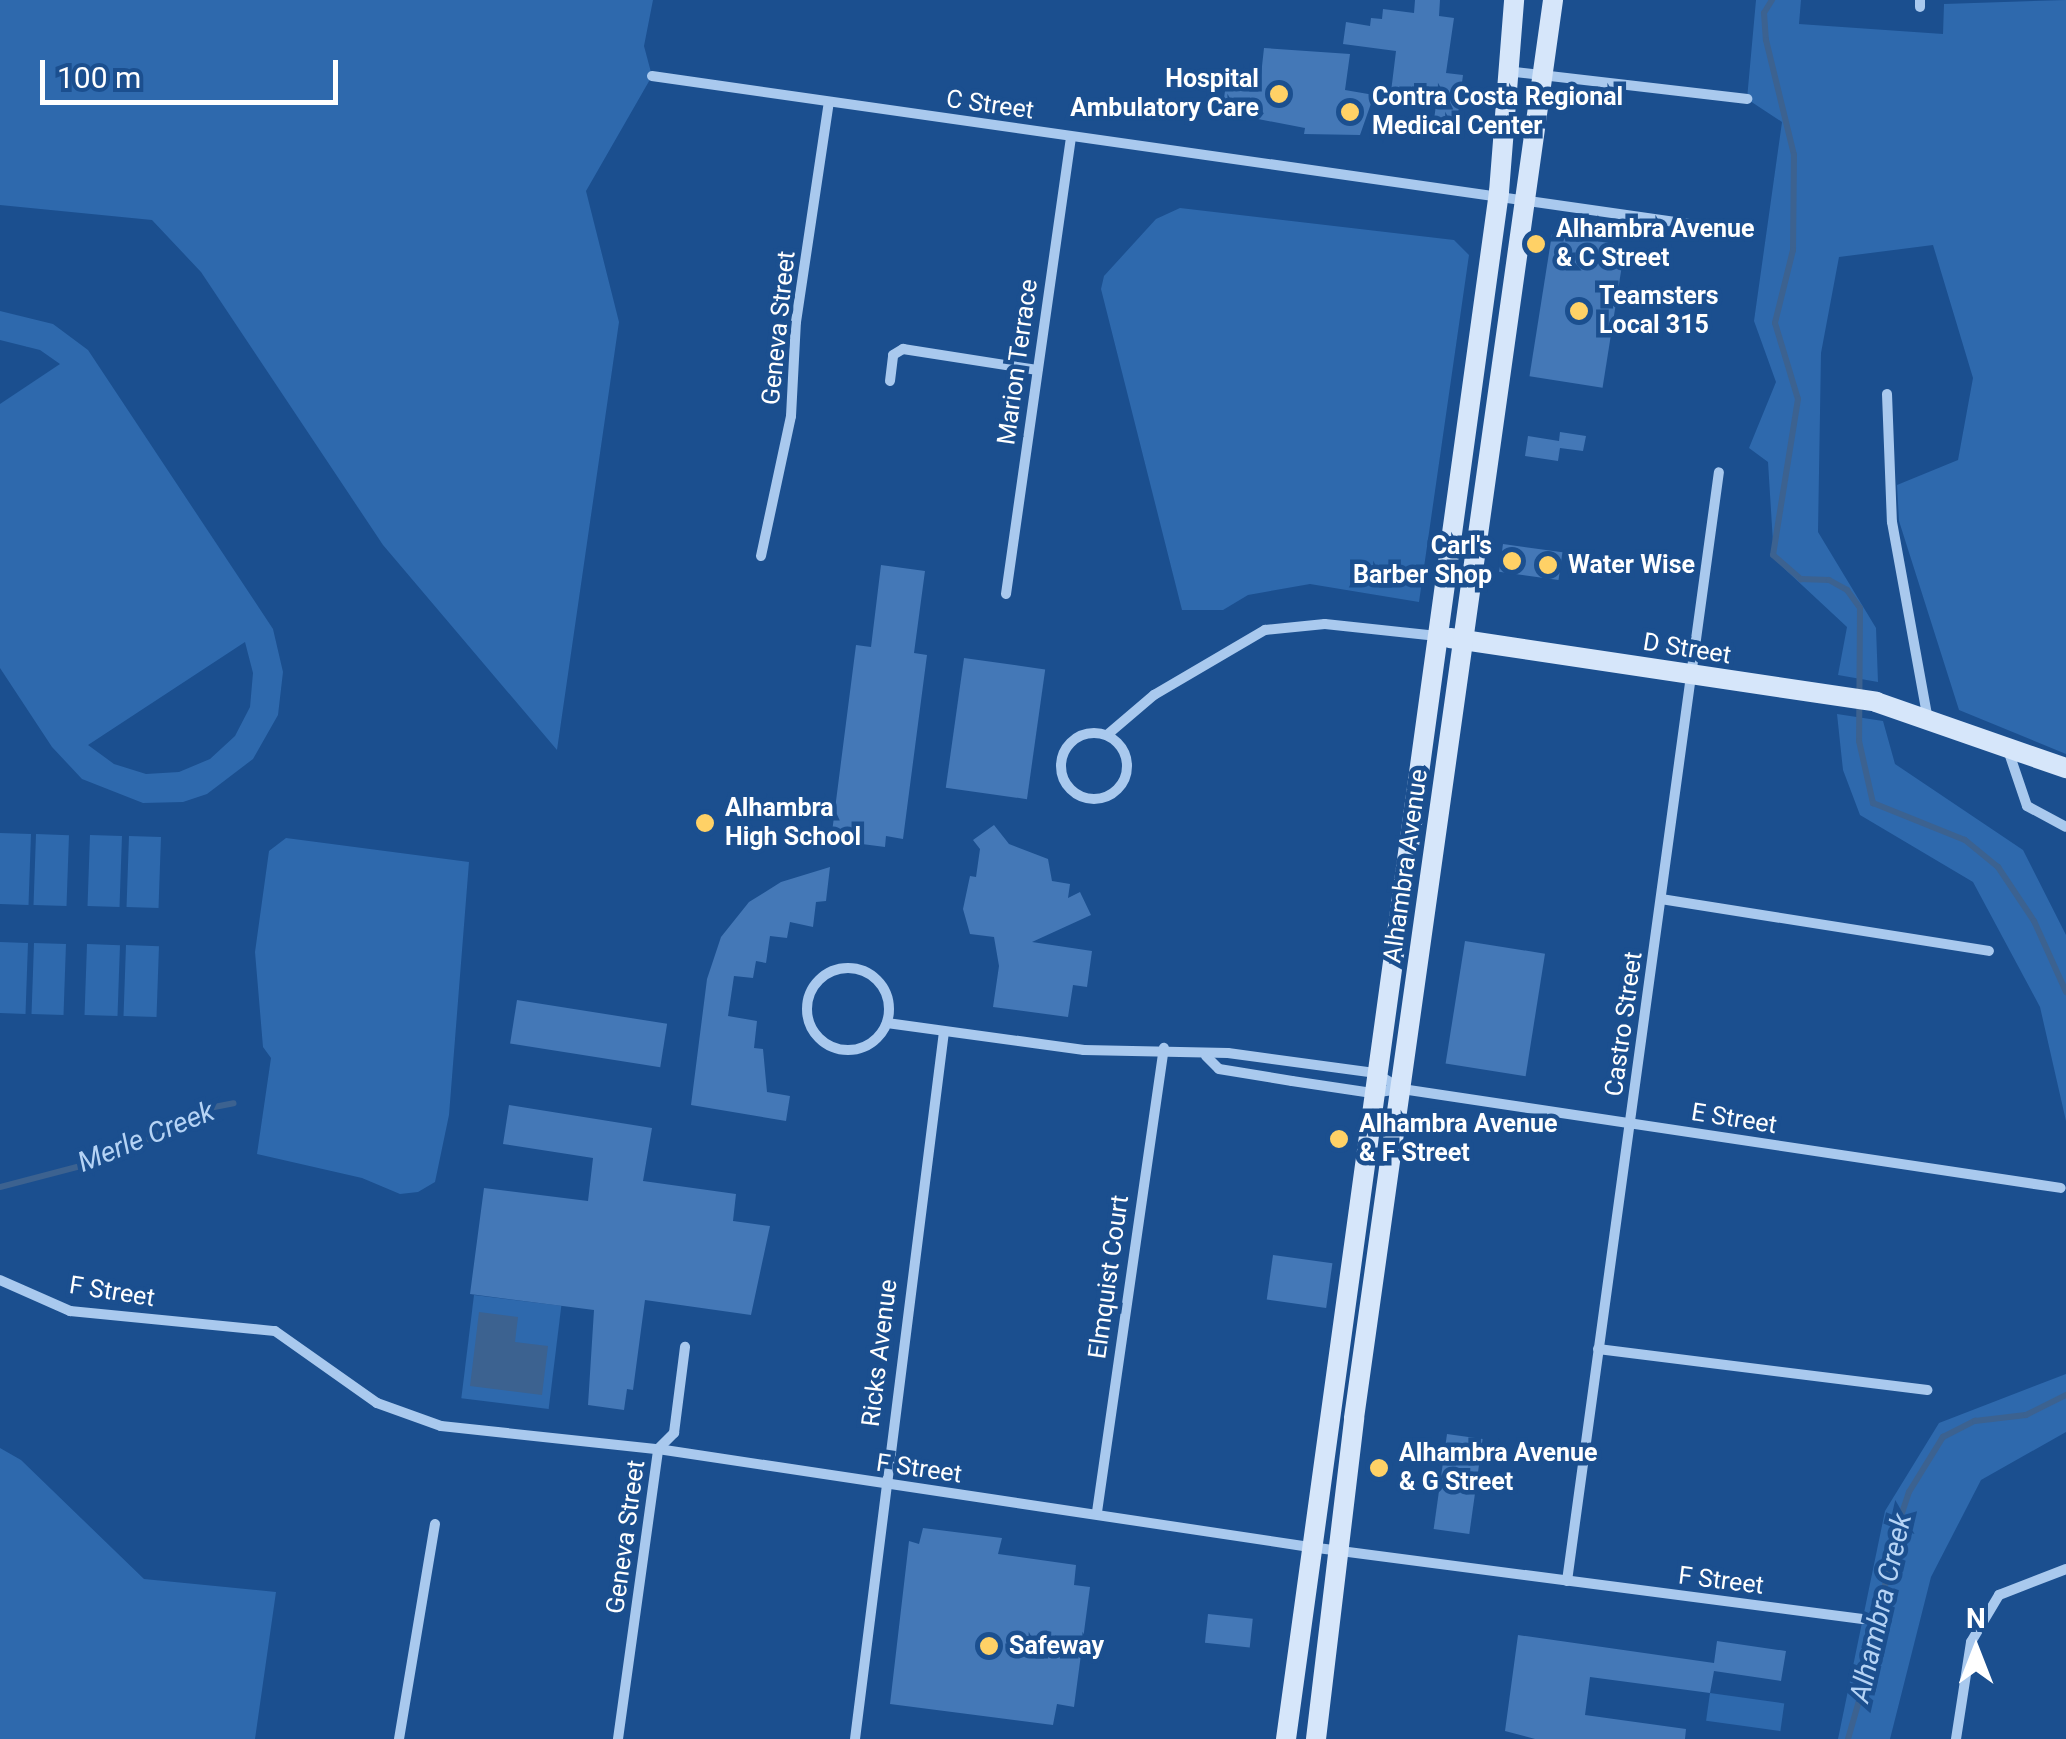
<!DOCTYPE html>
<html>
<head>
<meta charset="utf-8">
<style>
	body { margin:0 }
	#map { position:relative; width:2066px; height:1739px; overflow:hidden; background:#1b4f8f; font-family:Roboto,sans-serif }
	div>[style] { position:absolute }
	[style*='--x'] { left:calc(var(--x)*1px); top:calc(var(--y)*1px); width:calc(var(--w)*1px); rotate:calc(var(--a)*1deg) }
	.green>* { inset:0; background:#2e69ad; transform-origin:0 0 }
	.water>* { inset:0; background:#3c6290 }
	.stream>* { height:6px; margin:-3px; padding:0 3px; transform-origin:3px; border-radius:3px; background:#3c6290 }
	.building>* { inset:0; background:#4478b7; transform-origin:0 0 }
	.street>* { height:10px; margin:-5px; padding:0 5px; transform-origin:5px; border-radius:5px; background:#a9c9ee }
	.street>.ring { margin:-5px; padding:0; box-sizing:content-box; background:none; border:10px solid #a9c9ee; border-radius:50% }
	.secondary>* { height:20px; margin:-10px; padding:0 10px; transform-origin:10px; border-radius:10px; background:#d6e6fa }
	.dots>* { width:28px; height:28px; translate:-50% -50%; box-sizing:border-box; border:5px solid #1b4f8f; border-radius:50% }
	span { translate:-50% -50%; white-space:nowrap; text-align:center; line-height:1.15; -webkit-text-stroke:9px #1b4f8f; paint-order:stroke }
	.poi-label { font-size:25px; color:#fff; font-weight:700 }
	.right { translate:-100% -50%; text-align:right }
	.left { translate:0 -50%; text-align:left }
	.street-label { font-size:25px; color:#fff }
	.water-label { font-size:28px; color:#b5d3f5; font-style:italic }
	.north { position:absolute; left:1926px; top:1599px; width:100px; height:100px; -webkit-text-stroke:8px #1b4f8f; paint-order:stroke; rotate:0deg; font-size:28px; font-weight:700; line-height:40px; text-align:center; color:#fff }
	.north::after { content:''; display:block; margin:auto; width:35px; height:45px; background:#fff; clip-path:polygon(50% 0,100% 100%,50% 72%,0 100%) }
	.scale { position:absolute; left:40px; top:60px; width:298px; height:45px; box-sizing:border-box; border:5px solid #fff; border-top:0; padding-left:12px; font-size:30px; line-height:35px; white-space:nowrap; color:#fff; -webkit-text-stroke:8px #1b4f8f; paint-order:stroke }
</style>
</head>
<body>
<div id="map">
	<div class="green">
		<i style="clip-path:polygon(0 0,653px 0,644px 46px,652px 76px,586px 191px,619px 322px,557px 750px,383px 545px,201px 272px,152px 220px,0 205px)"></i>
		<i style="clip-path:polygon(1756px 0,1801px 0,1799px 24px,1943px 34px,1944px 4px,2066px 0,2066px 754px,1959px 710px,1899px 521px,1897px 485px,1958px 460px,1973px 378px,1933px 245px,1839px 257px,1821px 353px,1818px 532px,1876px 628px,1878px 682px,1838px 675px,1847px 627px,1774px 559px,1768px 462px,1749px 448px,1776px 382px,1754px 321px,1782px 122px,1747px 99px)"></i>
		<i style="clip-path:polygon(1180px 208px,1454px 240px,1469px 255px,1419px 602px,1310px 584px,1248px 595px,1223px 610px,1182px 610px,1101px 289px,1104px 276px,1156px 219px)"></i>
		<i style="clip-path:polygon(evenodd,0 311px,53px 324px,88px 350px,273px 629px,283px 672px,278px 715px,253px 759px,207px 794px,183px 802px,143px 803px,82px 779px,52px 747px,0 668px,0 404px,60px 364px,40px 350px,0 340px,0 311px,245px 642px,253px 673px,250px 707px,235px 736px,210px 759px,179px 772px,146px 774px,114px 764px,88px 745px,245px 642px)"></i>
		<i style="clip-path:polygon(1837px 714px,1883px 721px,1895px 764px,2023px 850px,2066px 935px,2066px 1121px,2040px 1007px,1973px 882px,1860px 815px,1843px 770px)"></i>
		<i style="left:0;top:833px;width:31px;height:71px;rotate:2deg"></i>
		<i style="left:36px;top:834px;width:33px;height:71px;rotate:2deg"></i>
		<i style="left:90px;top:835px;width:32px;height:71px;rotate:2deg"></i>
		<i style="left:129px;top:836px;width:32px;height:71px;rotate:2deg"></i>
		<i style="clip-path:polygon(286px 838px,469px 862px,449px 1115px,435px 1182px,418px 1192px,400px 1194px,362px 1178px,257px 1154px,271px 1058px,263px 1047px,255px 952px,269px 851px)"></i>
		<i style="left:0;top:942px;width:28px;height:71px;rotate:2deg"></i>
		<i style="left:34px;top:943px;width:32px;height:71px;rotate:2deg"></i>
		<i style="left:87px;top:944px;width:33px;height:71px;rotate:2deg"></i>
		<i style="left:126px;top:945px;width:33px;height:71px;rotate:2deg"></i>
		<i style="left:474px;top:1295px;width:88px;height:104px;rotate:7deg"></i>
		<i style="clip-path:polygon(2066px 1374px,2066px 1432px,1981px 1480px,1931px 1577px,1890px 1739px,1838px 1739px,1885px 1511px,1939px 1423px)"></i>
		<i style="clip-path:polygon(0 1448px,21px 1460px,144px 1579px,276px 1592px,255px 1739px,0 1739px)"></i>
		<i style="left:1710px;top:1693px;width:75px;height:28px;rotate:8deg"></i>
	</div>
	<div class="water">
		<i style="clip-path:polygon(479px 1312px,518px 1317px,515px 1342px,548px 1346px,542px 1395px,470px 1386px)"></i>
	</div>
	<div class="stream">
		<i style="--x:1772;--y:0;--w:15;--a:122"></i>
		<i style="--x:1764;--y:13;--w:27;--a:86"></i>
		<i style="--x:1766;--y:40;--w:118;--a:76.3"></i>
		<i style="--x:1794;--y:155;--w:95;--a:90.6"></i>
		<i style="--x:1793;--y:250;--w:75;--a:103.9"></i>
		<i style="--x:1775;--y:323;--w:79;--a:73.2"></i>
		<i style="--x:1798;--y:399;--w:158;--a:99.1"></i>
		<i style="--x:1773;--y:555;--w:37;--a:41"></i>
		<i style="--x:1801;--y:579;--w:28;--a:2"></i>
		<i style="--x:1829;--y:580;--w:21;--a:29"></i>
		<i style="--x:1847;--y:590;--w:22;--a:54"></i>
		<i style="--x:1860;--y:608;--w:133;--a:90.4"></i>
		<i style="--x:1859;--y:741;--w:64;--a:77.3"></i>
		<i style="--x:1873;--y:803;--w:99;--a:21.9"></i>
		<i style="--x:1965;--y:840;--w:43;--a:39.3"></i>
		<i style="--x:1998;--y:867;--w:65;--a:56.3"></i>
		<i style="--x:2034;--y:921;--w:78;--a:65.7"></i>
		<i style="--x:0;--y:1187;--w:115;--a:-14.6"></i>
		<i style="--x:111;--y:1158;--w:110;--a:-27"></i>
		<i style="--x:209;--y:1108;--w:25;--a:-11"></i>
		<i style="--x:1848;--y:1739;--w:105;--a:-74"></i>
		<i style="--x:1877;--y:1638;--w:93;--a:-81.3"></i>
		<i style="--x:1891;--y:1546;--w:57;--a:-71.6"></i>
		<i style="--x:1909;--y:1492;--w:65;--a:-58.3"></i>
		<i style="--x:1943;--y:1437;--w:36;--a:-27"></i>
		<i style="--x:1975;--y:1421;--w:51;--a:-6.7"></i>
		<i style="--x:2026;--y:1415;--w:45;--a:-26.6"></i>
	</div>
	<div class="building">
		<i style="clip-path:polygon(1415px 0,1440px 0,1439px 16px,1454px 18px,1446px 73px,1463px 75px,1456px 130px,1433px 127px,1436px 105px,1390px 100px,1396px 51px,1343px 44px,1346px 22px,1370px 26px,1371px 18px,1382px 19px,1383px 9px,1414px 13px)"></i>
		<i style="clip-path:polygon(1264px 48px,1350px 54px,1345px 90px,1374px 95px,1360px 135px,1304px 134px,1305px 128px,1222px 112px,1228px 70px,1261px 75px)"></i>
		<i style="left:1552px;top:234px;width:74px;height:144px;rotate:9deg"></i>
		<i style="clip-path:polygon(1560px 432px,1586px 436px,1583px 451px,1560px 448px,1558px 461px,1525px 456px,1528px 436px,1559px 441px)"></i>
		<i style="left:1503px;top:544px;width:60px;height:28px;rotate:8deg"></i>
		<i style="clip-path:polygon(881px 565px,925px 571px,914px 653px,927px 655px,903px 839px,886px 836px,885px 847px,831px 840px,856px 645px,871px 647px)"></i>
		<i style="left:964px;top:658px;width:82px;height:131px;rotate:8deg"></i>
		<i style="clip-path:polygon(994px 825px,1009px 844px,1048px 859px,1052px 881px,1070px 884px,1068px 898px,1080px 892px,1091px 915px,1032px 942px,1092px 951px,1087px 987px,1073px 985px,1068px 1017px,993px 1007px,999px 966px,994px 937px,970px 934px,963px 909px,970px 876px,976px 877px,980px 849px,973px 840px)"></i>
		<i style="clip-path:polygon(830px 867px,826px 901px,816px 902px,813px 927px,790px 922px,787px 938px,770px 936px,766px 963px,756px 961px,753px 978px,734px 976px,728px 1016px,757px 1021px,754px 1048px,763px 1049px,767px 1092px,790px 1096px,786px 1121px,691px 1105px,707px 979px,721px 937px,749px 902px,781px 882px)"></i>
		<i style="left:1465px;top:941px;width:81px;height:124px;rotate:9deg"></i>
		<i style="left:517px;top:1000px;width:152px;height:44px;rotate:9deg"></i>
		<i style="clip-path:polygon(509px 1105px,652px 1128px,643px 1181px,736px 1194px,733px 1221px,770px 1226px,751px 1315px,645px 1300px,633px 1390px,627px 1389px,624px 1410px,588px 1405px,594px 1310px,470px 1294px,484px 1188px,588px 1201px,593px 1158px,503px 1144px)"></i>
		<i style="left:1273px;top:1255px;width:60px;height:45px;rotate:8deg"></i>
		<i style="left:1447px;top:1434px;width:36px;height:96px;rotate:8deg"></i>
		<i style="clip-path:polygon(923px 1528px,1002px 1538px,998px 1554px,1076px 1565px,1074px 1585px,1090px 1587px,1074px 1707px,1057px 1704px,1053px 1725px,890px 1704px,909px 1541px,919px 1544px)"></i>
		<i style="left:1208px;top:1614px;width:45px;height:29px;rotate:6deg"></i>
		<i style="clip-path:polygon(1518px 1635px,1714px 1663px,1717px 1641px,1786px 1651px,1781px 1681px,1714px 1671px,1710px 1693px,1590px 1677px,1585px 1715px,1686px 1729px,1685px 1739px,1535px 1739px,1505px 1731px)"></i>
	</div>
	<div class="street">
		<i style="--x:1920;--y:0;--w:7;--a:90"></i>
		<i style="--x:1506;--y:71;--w:243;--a:6.6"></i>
		<i style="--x:652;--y:76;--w:1097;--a:8.12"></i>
		<i style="--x:890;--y:381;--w:26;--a:-83"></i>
		<i style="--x:893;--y:355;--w:12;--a:-31"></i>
		<i style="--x:903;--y:349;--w:136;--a:8.9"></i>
		<i style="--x:1887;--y:394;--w:128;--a:87.8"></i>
		<i style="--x:1892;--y:522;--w:196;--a:79.7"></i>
		<i style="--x:761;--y:556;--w:143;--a:-77.9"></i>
		<i style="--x:791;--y:416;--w:94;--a:-87"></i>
		<i style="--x:796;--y:322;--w:222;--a:-81.5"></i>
		<i style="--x:1006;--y:594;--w:462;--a:-81.9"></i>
		<i class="ring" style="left:1061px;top:733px;width:56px;height:56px"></i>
		<i style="--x:1107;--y:735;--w:62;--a:-40.4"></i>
		<i style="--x:1154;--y:695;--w:129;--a:-30.4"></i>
		<i style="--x:1265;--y:630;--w:60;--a:-5.7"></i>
		<i style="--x:1325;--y:624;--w:113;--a:6.1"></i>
		<i style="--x:2007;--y:747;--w:62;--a:71.3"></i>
		<i style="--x:2027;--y:806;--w:44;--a:28.3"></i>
		<i style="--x:1661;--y:899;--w:332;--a:9"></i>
		<i class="ring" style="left:807px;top:968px;width:72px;height:72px"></i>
		<i style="--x:887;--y:1023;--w:199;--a:7.8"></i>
		<i style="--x:1084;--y:1050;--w:144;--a:1.2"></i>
		<i style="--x:1228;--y:1053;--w:148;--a:7.7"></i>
		<i style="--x:1375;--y:1073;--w:31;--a:31"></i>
		<i style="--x:1206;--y:1056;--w:18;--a:45"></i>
		<i style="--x:1219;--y:1069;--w:74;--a:9.3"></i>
		<i style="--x:1292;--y:1081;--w:81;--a:8.5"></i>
		<i style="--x:1372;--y:1093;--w:30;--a:-8"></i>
		<i style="--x:1402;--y:1089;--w:666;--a:8.54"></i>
		<i style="--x:0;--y:1280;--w:77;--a:23.9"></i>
		<i style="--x:70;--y:1311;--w:206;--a:5.6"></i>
		<i style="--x:275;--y:1331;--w:125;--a:35.2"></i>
		<i style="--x:377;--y:1403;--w:68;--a:19.8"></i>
		<i style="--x:441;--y:1426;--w:218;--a:6.1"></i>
		<i style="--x:658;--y:1449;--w:659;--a:8.55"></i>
		<i style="--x:1310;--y:1547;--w:557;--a:7.43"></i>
		<i style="--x:1598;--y:1349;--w:332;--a:7.1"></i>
		<i style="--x:1097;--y:1512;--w:469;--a:-81.8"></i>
		<i style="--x:1567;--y:1581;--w:1119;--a:-82.2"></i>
		<i style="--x:399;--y:1739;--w:218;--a:-80.5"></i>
		<i style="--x:618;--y:1739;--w:293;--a:-82.1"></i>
		<i style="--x:658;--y:1449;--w:23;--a:-45"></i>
		<i style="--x:674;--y:1433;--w:87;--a:-82.7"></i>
		<i style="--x:855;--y:1739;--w:713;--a:-82.83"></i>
		<i style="--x:1956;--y:1739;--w:98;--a:-81.2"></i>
		<i style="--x:1971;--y:1642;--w:55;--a:-59.2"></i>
		<i style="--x:1999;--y:1595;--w:72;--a:-21.2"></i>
	</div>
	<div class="secondary">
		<i style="--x:1450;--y:638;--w:431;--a:8.5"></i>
		<i style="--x:1876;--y:702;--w:201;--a:19.2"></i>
		<i style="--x:1286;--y:1739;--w:1562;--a:-82.16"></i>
		<i style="--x:1499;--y:192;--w:193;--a:-85.5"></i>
		<i style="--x:1316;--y:1739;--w:323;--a:-83.2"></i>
		<i style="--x:1354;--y:1418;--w:1432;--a:-82.01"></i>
	</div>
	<div class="dots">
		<i style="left:1279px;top:94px;background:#ffd166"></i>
		<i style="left:1350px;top:112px;background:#ffd166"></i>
		<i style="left:1536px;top:244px;background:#ffd166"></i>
		<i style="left:1579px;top:311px;background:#ffd166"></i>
		<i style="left:1512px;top:561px;background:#ffd166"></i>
		<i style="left:1548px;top:565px;background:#ffd166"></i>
		<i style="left:705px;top:823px;background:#ffd166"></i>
		<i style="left:1339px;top:1139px;background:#ffd166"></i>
		<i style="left:1379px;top:1468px;background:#ffd166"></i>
		<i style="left:989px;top:1646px;background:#ffd166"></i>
	</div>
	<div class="poi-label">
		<span class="right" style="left:1259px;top:94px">Hospital<br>Ambulatory Care</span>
		<span class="left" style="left:1372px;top:112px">Contra Costa Regional<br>Medical Center</span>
		<span class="left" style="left:1556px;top:244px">Alhambra Avenue<br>&amp; C Street</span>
		<span class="left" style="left:1599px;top:311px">Teamsters<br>Local 315</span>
		<span class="right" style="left:1492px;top:561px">Carl's<br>Barber Shop</span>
		<span class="left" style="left:1568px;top:565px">Water Wise</span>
		<span class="left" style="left:725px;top:823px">Alhambra<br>High School</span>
		<span class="left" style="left:1359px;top:1139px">Alhambra Avenue<br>&amp; F Street</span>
		<span class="left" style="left:1399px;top:1468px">Alhambra Avenue<br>&amp; G Street</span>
		<span class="left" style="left:1009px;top:1646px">Safeway</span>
	</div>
	<div class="street-label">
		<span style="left:990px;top:105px;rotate:8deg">C Street</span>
		<span style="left:779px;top:328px;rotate:-84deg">Geneva Street</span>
		<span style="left:1018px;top:362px;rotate:-82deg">Marion Terrace</span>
		<span style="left:1687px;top:649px;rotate:9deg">D Street</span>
		<span style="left:1406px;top:866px;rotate:-82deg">Alhambra Avenue</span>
		<span style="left:1624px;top:1024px;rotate:-82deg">Castro Street</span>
		<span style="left:1734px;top:1119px;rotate:9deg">E Street</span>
		<span style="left:1109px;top:1277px;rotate:-82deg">Elmquist Court</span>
		<span style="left:112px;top:1292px;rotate:9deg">F Street</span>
		<span style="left:880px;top:1353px;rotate:-83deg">Ricks Avenue</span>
		<span style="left:919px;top:1469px;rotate:8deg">F Street</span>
		<span style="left:626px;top:1537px;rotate:-82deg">Geneva Street</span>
		<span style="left:1721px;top:1581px;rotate:7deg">F Street</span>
	</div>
	<div class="water-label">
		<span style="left:146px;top:1137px;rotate:-22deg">Merle Creek</span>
		<span style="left:1881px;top:1608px;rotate:-77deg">Alhambra Creek</span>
	</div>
	<div class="north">N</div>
	<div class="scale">100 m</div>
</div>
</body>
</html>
